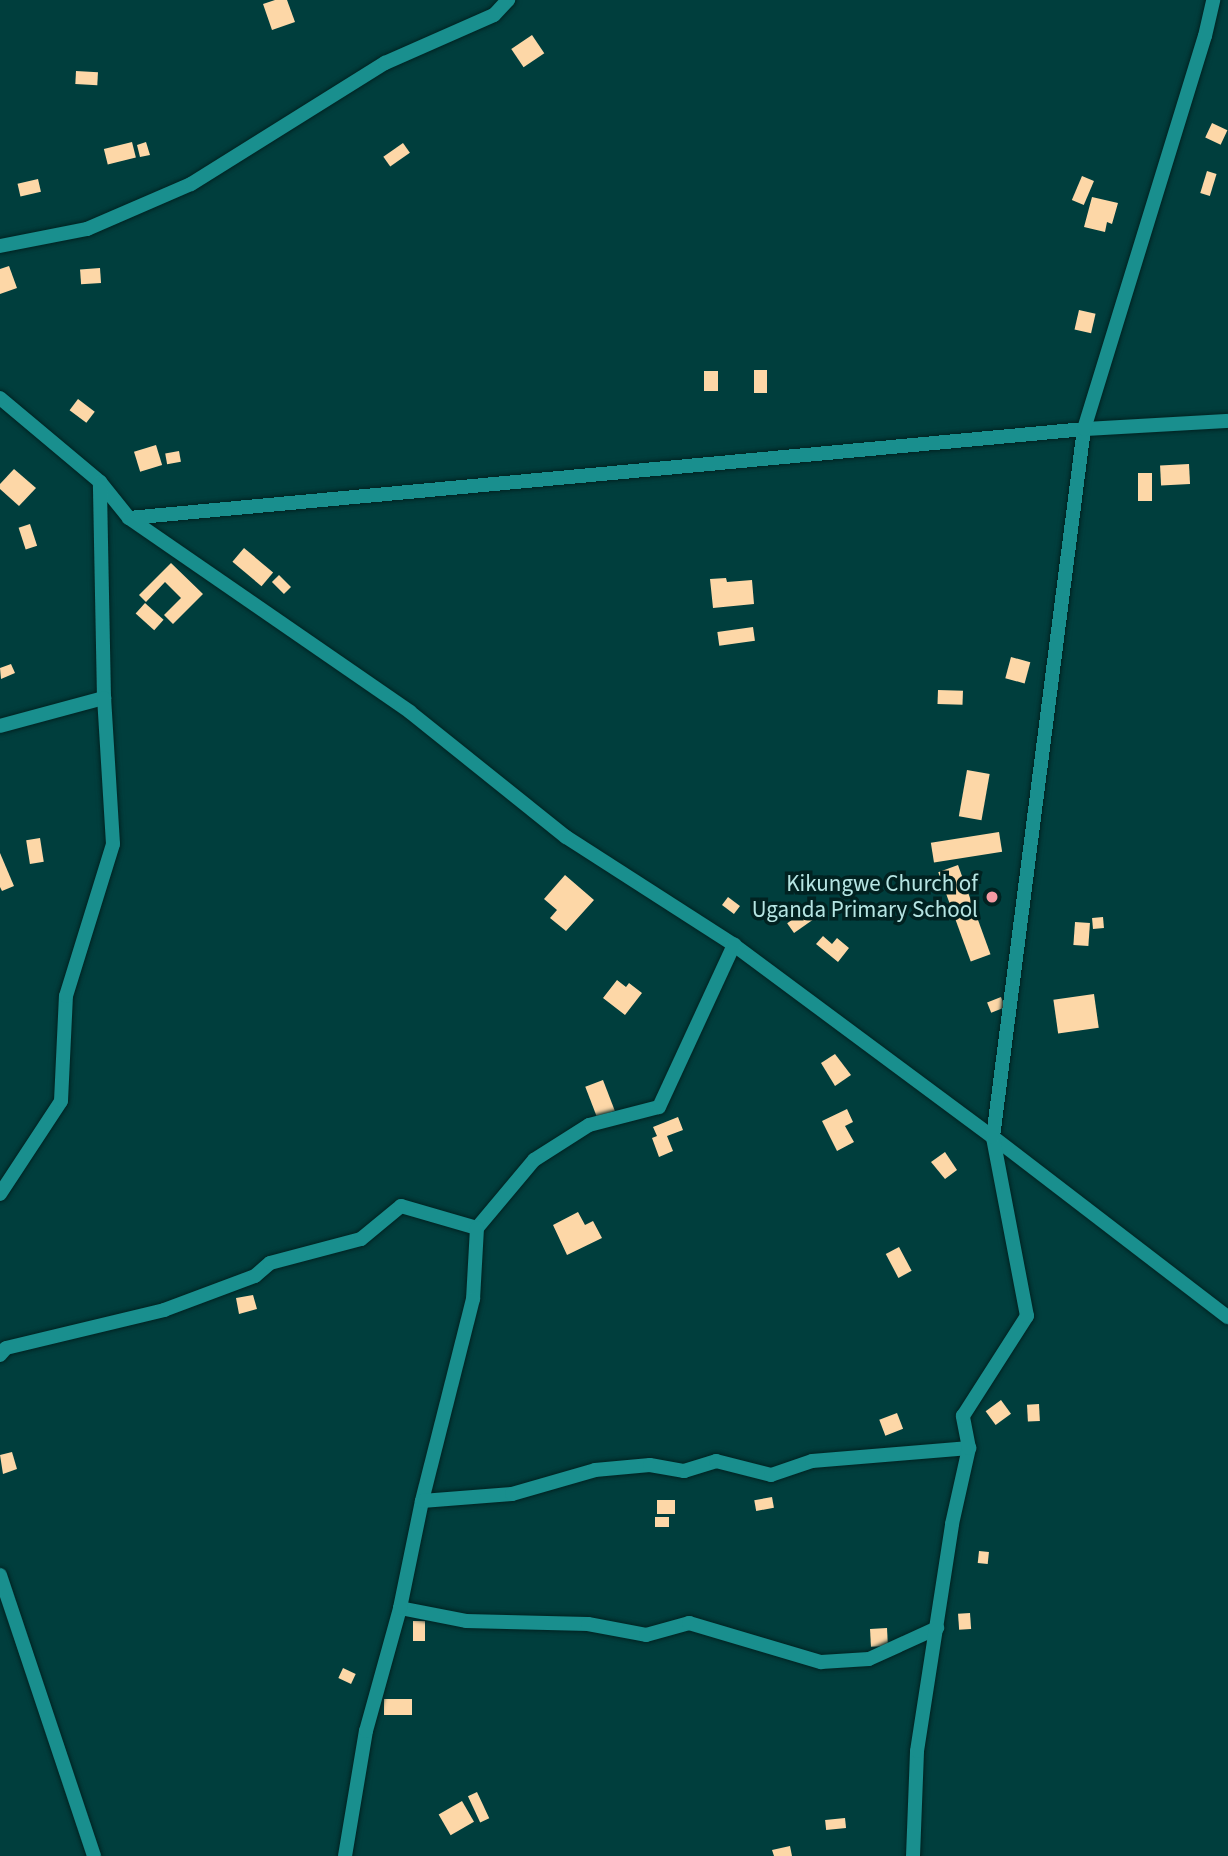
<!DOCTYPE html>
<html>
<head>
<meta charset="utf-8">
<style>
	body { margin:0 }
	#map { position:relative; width:1228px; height:1856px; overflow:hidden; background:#003e3d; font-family:"Source Sans 3",sans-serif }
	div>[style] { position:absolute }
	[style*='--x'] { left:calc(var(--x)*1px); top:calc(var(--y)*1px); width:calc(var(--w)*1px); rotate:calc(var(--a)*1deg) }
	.building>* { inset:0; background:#fdd7a7; transform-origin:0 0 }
	.roads { filter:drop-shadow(0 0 2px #012221) drop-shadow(0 0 2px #012221) }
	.street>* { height:14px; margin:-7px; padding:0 7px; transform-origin:7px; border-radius:7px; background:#198f8e }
	.dots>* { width:19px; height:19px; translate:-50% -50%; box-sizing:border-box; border:4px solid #012221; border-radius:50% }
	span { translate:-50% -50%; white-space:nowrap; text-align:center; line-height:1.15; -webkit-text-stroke:7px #012221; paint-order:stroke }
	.poi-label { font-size:23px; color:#b6e5e3 }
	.right { translate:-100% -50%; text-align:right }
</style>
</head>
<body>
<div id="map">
	<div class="building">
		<i style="clip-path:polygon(275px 0,287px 0,295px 22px,272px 30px,263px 4px)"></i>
		<i style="left:532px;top:35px;width:22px;height:25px;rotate:56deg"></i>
		<i style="left:76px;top:71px;width:22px;height:13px;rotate:3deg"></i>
		<i style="left:1212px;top:123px;width:17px;height:16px;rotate:25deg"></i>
		<i style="left:132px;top:142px;width:16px;height:29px;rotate:76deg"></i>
		<i style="clip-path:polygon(146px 142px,150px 155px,140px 157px,137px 145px)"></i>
		<i style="left:403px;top:143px;width:12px;height:24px;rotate:55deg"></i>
		<i style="left:1207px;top:171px;width:10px;height:23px;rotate:17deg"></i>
		<i style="left:1082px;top:176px;width:13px;height:26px;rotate:23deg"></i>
		<i style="left:38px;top:179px;width:13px;height:21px;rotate:77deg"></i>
		<i style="clip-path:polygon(1092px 197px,1118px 203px,1112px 224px,1107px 222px,1105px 232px,1084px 227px)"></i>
		<i style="clip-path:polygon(9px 266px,17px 288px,0 294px,0 269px)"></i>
		<i style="left:100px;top:268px;width:15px;height:20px;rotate:86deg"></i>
		<i style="left:1079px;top:310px;width:17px;height:20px;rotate:13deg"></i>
		<i style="left:754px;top:370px;width:13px;height:23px"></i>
		<i style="left:704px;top:371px;width:14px;height:20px"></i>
		<i style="left:78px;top:399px;width:21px;height:14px;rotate:37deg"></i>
		<i style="left:156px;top:445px;width:21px;height:23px;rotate:73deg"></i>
		<i style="left:179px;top:451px;width:11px;height:14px;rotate:80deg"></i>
		<i style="left:1189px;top:464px;width:20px;height:29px;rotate:87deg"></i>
		<i style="clip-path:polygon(14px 469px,36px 488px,19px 506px,0 489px,0 484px)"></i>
		<i style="left:1138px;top:473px;width:14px;height:28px"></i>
		<i style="left:30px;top:524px;width:23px;height:12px;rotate:72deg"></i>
		<i style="left:244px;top:548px;width:38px;height:18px;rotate:40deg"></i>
		<i style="clip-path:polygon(171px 563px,203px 594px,173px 624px,164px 615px,181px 598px,165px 582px,146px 602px,139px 595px)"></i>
		<i style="left:279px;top:575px;width:17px;height:10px;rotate:45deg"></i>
		<i style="clip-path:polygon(726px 578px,727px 582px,752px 580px,754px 604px,713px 608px,710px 579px)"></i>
		<i style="left:145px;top:603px;width:25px;height:14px;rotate:42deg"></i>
		<i style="left:753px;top:627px;width:14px;height:36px;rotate:82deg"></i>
		<i style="left:1011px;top:657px;width:20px;height:22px;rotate:15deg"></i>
		<i style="clip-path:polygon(11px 664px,15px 673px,1px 679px,0 668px)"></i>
		<i style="left:938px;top:690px;width:25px;height:14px;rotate:2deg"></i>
		<i style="left:967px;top:770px;width:23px;height:47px;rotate:10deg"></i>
		<i style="left:999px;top:832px;width:20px;height:69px;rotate:81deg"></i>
		<i style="left:40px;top:838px;width:24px;height:14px;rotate:81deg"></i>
		<i style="clip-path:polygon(0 853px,14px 886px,2px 891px,0 887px)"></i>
		<i style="left:958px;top:865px;width:95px;height:21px;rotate:70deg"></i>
		<i style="clip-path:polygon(565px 875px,594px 900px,566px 931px,550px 918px,557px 910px,544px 899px)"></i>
		<i style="left:728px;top:897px;width:15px;height:10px;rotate:37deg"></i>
		<i style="left:806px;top:910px;width:12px;height:23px;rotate:55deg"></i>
		<i style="left:1103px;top:917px;width:11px;height:11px;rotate:85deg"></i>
		<i style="left:1075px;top:922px;width:15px;height:23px;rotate:4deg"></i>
		<i style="clip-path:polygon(823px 936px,832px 944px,837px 938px,849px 948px,838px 962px,816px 944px)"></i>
		<i style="clip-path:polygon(617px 980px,626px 987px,629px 983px,642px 993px,625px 1015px,603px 998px)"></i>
		<i style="left:1094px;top:994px;width:34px;height:41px;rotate:82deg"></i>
		<i style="left:1001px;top:997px;width:11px;height:15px;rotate:68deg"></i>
		<i style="clip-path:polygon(835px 1054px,851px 1075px,835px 1086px,821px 1063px)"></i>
		<i style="left:603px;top:1080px;width:33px;height:19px;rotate:69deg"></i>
		<i style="clip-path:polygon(847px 1109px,853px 1122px,845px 1126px,854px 1142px,837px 1151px,822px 1121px)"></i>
		<i style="clip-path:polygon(678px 1117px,683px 1130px,667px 1136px,673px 1151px,659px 1157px,652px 1138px,657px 1136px,653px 1127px)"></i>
		<i style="clip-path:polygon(945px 1152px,957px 1170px,945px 1179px,931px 1162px)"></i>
		<i style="clip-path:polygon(578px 1212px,585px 1225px,593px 1221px,602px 1238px,567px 1255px,553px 1225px)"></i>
		<i style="left:899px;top:1247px;width:27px;height:15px;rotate:62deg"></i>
		<i style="clip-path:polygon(253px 1295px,257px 1309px,239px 1314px,236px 1298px)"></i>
		<i style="left:1001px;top:1400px;width:17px;height:19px;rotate:54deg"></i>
		<i style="left:1039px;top:1404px;width:17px;height:12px;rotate:87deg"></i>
		<i style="left:897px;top:1413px;width:17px;height:19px;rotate:69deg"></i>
		<i style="clip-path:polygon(12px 1452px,17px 1469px,3px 1474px,0 1455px)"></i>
		<i style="left:772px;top:1497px;width:11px;height:18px;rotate:80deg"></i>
		<i style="left:657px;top:1500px;width:18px;height:14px"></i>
		<i style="left:669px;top:1517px;width:10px;height:14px;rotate:90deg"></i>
		<i style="left:979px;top:1551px;width:10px;height:12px;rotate:6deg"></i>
		<i style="left:970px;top:1613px;width:16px;height:12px;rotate:86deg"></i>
		<i style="left:413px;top:1621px;width:12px;height:20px"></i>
		<i style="left:887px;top:1628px;width:18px;height:17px;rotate:87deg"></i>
		<i style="left:343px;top:1668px;width:14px;height:11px;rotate:25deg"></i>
		<i style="left:384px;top:1699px;width:28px;height:16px"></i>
		<i style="left:477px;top:1792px;width:29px;height:10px;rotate:65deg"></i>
		<i style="left:462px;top:1801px;width:24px;height:27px;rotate:60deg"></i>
		<i style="left:845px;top:1818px;width:10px;height:20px;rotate:84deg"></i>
		<i style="clip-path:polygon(790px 1846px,792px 1856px,774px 1856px,772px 1850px)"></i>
	</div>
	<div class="roads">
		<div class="street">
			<i style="--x:0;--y:246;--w:89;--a:-11.1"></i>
			<i style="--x:87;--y:229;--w:113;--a:-23.4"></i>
			<i style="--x:191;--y:184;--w:229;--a:-32"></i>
			<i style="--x:385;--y:63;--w:119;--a:-23.8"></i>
			<i style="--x:494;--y:15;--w:21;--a:-47"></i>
			<i style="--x:0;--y:398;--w:131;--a:40"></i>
			<i style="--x:100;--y:482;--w:46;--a:51.1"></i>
			<i style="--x:129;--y:518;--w:341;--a:34.6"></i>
			<i style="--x:410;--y:712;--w:200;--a:38.7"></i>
			<i style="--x:566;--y:837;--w:200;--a:32.7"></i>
			<i style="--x:734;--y:945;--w:322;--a:36.6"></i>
			<i style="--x:993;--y:1137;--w:296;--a:37.5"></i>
			<i style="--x:129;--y:518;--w:959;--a:-5.32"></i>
			<i style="--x:1084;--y:429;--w:144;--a:-3.2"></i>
			<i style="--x:0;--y:726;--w:108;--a:-15.1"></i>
			<i style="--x:104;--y:698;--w:216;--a:-91.1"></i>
			<i style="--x:0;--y:1194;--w:111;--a:-56.7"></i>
			<i style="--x:61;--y:1101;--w:105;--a:-87.3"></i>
			<i style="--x:66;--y:996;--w:159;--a:-72.8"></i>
			<i style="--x:113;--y:844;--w:146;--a:-93.5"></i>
			<i style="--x:477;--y:1228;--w:89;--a:-50"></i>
			<i style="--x:534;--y:1160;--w:65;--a:-32.5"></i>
			<i style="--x:589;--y:1125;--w:72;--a:-14.4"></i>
			<i style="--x:659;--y:1107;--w:179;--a:-65.2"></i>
			<i style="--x:0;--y:1355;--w:9;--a:-49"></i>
			<i style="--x:6;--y:1348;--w:163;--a:-13.5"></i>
			<i style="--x:164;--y:1310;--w:97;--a:-20.5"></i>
			<i style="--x:255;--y:1276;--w:20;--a:-41"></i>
			<i style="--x:270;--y:1263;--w:94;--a:-14.8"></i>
			<i style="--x:361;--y:1239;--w:52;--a:-39.5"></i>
			<i style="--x:401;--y:1206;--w:79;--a:16.1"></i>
			<i style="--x:477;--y:1228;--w:71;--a:93.2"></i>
			<i style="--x:473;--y:1299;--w:208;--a:104.2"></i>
			<i style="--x:0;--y:1575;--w:296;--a:71.5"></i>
			<i style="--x:400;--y:1608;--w:67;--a:11.1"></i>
			<i style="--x:466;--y:1621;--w:122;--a:1.4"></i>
			<i style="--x:588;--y:1624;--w:59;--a:10.7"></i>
			<i style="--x:646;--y:1635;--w:45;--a:-15.6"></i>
			<i style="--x:689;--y:1623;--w:138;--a:16.5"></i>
			<i style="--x:821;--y:1662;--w:48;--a:-3.6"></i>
			<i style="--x:869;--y:1659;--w:75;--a:-24.5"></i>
			<i style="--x:345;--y:1856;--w:127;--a:-80.5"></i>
			<i style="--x:366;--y:1731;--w:128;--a:-74.5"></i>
			<i style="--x:400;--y:1608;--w:109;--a:-78.4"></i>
			<i style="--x:422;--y:1501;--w:90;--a:-4.4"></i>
			<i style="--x:512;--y:1494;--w:86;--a:-16.1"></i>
			<i style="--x:595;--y:1470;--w:55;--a:-5.2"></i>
			<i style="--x:650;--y:1465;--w:35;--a:10"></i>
			<i style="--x:684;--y:1471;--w:34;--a:-17"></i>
			<i style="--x:716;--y:1461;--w:57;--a:14.3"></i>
			<i style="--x:771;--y:1475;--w:43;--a:-18.9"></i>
			<i style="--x:812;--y:1461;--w:158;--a:-4.7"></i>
			<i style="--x:913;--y:1856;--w:105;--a:-87.8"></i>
			<i style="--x:917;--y:1751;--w:230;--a:-81.2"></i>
			<i style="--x:952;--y:1524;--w:78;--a:-77.4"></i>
			<i style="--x:969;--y:1448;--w:33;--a:-101"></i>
			<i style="--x:963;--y:1416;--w:119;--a:-57.4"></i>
			<i style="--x:1027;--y:1316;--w:182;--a:-100.8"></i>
			<i style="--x:993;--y:1137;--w:714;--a:-82.68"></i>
			<i style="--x:1084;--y:429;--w:411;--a:-72.9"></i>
			<i style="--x:1205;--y:36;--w:37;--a:-77"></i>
		</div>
	</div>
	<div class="dots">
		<i style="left:992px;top:897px;background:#f49aa3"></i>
	</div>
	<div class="poi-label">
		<span class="right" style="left:978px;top:897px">Kikungwe Church of<br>Uganda Primary School</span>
	</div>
</div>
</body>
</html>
